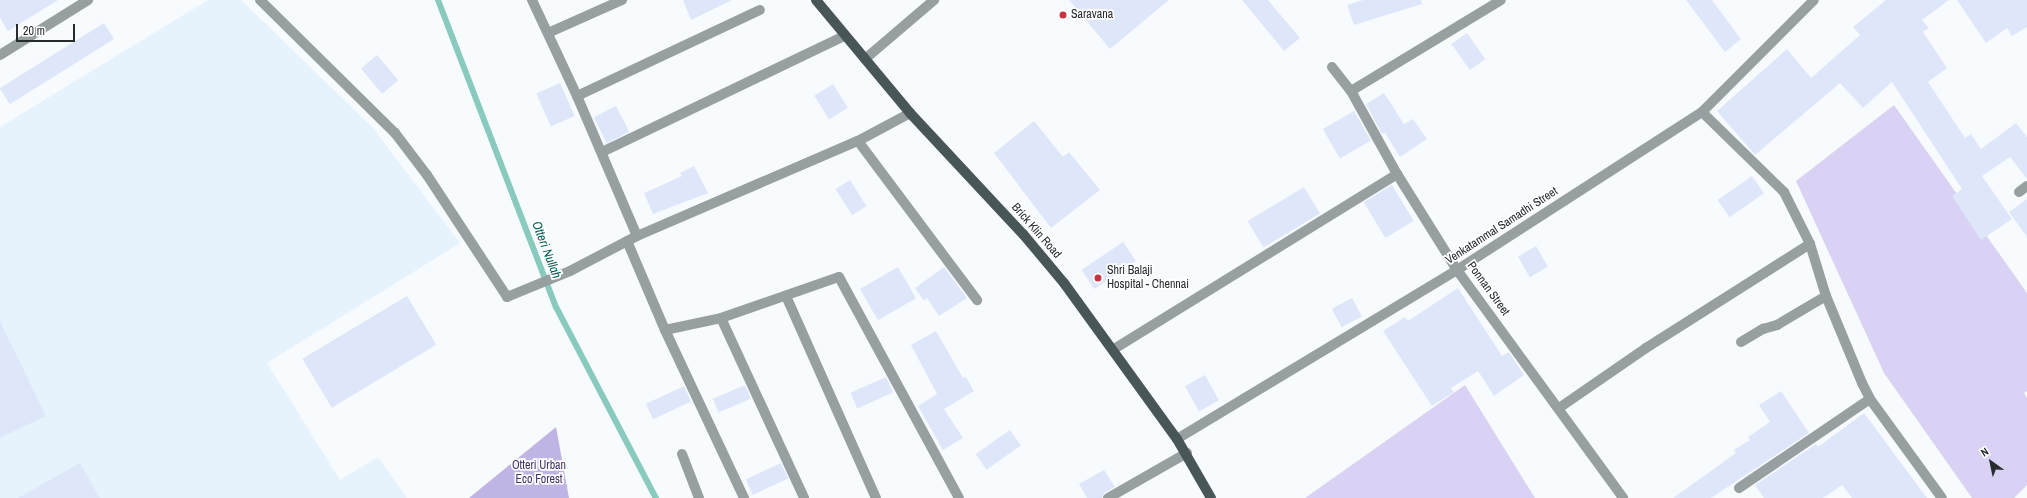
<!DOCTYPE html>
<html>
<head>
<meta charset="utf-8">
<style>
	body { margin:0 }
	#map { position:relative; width:2027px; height:498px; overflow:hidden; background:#f8fbfd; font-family:"Archivo Narrow",sans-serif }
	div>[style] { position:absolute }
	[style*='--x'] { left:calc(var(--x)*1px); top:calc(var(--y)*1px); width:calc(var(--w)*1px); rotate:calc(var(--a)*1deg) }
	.built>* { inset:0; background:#e6f3fc }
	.green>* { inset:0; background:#d9d2f4 }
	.forest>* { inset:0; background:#bfb4e4 }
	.stream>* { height:6px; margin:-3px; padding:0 3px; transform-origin:3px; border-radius:3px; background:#89cabe }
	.building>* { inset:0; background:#dee7f9; transform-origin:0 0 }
	.minor>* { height:10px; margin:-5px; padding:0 5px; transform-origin:5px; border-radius:5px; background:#989fa1 }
	.primary>* { height:10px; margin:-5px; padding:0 5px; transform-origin:5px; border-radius:5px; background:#495658 }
	.dots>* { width:11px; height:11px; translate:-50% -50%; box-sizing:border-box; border:2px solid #fff; border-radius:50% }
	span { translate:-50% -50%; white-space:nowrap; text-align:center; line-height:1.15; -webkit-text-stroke:3.5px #fff; paint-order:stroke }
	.poi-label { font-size:12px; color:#262b2e }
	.left { translate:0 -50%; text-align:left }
	.street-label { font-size:12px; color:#262b2e }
	.park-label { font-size:12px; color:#43316c }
	.water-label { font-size:13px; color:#026055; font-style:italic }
	.north { position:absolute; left:1971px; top:442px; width:40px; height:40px; -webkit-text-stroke:3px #fff; paint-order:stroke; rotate:327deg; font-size:11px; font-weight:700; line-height:16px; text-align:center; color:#262b2e }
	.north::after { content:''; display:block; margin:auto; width:14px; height:18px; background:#262b2e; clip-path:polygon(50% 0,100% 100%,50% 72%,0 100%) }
	.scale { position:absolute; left:16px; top:24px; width:59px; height:18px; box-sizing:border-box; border:2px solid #262b2e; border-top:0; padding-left:5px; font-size:12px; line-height:14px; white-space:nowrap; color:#262b2e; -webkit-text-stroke:3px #fff; paint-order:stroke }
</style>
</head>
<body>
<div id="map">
	<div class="built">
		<i style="clip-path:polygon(208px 0,241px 0,373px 128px,460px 243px,267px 363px,340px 480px,378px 457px,407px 498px,0 498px,0 127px)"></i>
	</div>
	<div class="green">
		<i style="clip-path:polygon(1894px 105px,2027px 293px,2027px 391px,2024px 393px,2027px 398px,2027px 485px,2014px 498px,1972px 498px,1884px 373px,1796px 181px)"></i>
		<i style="clip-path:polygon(1465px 385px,1535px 498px,1305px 498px)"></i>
	</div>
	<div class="forest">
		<i style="clip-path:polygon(556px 427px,569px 498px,469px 498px)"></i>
	</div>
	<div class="stream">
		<i style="--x:438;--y:0;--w:329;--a:69"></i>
		<i style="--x:556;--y:307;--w:216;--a:62.4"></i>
	</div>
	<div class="building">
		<i style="clip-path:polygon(0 0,58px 0,8px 31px,0 18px)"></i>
		<i style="clip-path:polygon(683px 0,732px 0,691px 20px)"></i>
		<i style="clip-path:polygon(1069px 0,1169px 0,1110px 49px)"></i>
		<i style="clip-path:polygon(1242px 0,1268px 0,1300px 38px,1284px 51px)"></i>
		<i style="clip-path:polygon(1363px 0,1421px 0,1422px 4px,1354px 25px,1347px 5px)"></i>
		<i style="clip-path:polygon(1686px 0,1712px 0,1741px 39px,1725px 52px)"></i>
		<i style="clip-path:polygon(1886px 0,1949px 0,1922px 20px,1929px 28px,1923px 32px,1947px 68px,1928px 82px,1965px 138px,1971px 134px,1981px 149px,2016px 123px,2027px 137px,2027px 179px,2010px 157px,1982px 176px,2012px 219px,1981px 240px,1952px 196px,1962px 189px,1892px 82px,1863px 108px,1840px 83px,1755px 155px,1717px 111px,1787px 49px,1811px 78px,1860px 35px,1853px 27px)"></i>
		<i style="clip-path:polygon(1957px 0,2027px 0,2027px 27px,2012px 36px,2007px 28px,1986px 43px)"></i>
		<i style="left:104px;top:23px;width:19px;height:123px;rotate:58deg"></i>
		<i style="left:1467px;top:33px;width:32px;height:19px;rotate:55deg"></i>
		<i style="left:377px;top:55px;width:33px;height:21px;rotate:50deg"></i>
		<i style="left:560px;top:83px;width:36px;height:26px;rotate:66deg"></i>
		<i style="left:833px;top:84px;width:28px;height:22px;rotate:58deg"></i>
		<i style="clip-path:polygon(1384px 93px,1404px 124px,1413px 119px,1427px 139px,1400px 157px,1385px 133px,1382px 134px,1366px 104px)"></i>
		<i style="left:616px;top:106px;width:29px;height:25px;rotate:63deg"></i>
		<i style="left:1354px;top:111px;width:34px;height:36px;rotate:60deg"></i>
		<i style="clip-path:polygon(1034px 121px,1063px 157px,1069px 152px,1100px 190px,1051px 228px,994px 153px)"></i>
		<i style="clip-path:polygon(694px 166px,708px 193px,653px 214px,644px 193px,682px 176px,680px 173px)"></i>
		<i style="left:1752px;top:176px;width:21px;height:42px;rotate:55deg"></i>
		<i style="left:850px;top:180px;width:31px;height:17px;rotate:58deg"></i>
		<i style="left:1392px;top:185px;width:42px;height:33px;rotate:59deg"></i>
		<i style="left:1304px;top:187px;width:31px;height:66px;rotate:59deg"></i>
		<i style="clip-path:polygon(2027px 199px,2027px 237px,2009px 212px)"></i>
		<i style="left:1123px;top:242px;width:23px;height:50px;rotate:56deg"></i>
		<i style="left:1536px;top:246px;width:24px;height:21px;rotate:60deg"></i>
		<i style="left:898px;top:267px;width:36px;height:44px;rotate:60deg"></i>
		<i style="clip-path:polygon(944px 267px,967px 298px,939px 316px,927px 298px,924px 301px,915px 288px)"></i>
		<i style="clip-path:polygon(1458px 288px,1502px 356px,1509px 352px,1524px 375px,1494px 396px,1478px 371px,1451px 388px,1454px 392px,1432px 406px,1383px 331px,1405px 317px,1408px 321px)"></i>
		<i style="left:407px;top:296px;width:57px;height:122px;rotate:59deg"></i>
		<i style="left:1352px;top:298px;width:21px;height:23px;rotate:62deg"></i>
		<i style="clip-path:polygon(0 321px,46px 416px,0 438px)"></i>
		<i style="clip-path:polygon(936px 331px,963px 378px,966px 377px,974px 391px,944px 409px,963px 438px,943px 450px,918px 406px,937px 394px,911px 345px)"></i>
		<i style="left:1205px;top:375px;width:29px;height:23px;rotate:61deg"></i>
		<i style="left:886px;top:377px;width:17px;height:39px;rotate:66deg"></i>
		<i style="left:745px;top:385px;width:15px;height:35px;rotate:67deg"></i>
		<i style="left:684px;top:386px;width:17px;height:42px;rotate:65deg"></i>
		<i style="clip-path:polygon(1781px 391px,1809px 433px,1711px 498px,1673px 498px,1736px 453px,1734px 450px,1750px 440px,1748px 437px,1770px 422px,1759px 405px)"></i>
		<i style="clip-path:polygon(1864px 413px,1927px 498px,1852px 498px,1842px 485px,1823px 498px,1764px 498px,1755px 485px,1816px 444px,1818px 447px)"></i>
		<i style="left:1010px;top:430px;width:19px;height:42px;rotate:55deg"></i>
		<i style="clip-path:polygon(80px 463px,100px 498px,18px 498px)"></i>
		<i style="left:781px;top:463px;width:17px;height:39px;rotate:65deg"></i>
		<i style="clip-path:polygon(1104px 470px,1115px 487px,1104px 493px,1102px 498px,1087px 498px,1079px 484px)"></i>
	</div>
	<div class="minor">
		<i style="--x:260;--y:0;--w:190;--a:44.6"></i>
		<i style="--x:395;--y:133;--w:53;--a:52.7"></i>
		<i style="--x:427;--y:175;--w:146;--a:56.7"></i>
		<i style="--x:507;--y:297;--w:68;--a:-22.4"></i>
		<i style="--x:570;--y:271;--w:76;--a:-27.6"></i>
		<i style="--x:637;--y:236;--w:241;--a:-23.3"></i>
		<i style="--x:858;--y:141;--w:59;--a:-28.3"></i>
		<i style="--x:532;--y:0;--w:106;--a:64.9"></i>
		<i style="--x:577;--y:96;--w:152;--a:66.8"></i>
		<i style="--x:548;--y:33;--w:81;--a:-24"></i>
		<i style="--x:0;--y:55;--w:104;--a:-32"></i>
		<i style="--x:865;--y:59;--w:91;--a:-40.5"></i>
		<i style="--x:1332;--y:67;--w:31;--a:52"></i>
		<i style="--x:1351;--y:91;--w:95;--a:61"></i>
		<i style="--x:1397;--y:174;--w:113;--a:58"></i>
		<i style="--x:1457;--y:270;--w:282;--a:53.9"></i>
		<i style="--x:1351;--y:91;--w:175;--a:-31.2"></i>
		<i style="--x:577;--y:96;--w:202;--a:-25.2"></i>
		<i style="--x:1702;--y:112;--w:115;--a:44.3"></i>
		<i style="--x:1784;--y:192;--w:58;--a:63.4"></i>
		<i style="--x:1810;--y:244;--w:54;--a:72.9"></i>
		<i style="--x:1826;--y:296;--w:94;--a:67.5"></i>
		<i style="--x:1862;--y:383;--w:18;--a:63"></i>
		<i style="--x:1870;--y:399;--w:122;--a:54"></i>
		<i style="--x:858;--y:141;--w:199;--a:53.2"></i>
		<i style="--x:602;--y:152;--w:268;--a:-25.6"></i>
		<i style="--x:2019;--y:192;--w:10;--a:-37"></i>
		<i style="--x:627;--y:241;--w:97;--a:66.9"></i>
		<i style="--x:665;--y:330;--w:186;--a:64.8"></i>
		<i style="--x:786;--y:296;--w:221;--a:66"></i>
		<i style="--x:721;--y:318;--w:198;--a:65.2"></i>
		<i style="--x:665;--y:330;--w:57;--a:-12.1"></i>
		<i style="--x:721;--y:318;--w:125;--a:-19.2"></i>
		<i style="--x:839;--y:277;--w:251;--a:61.5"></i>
		<i style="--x:1741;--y:342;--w:26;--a:-31"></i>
		<i style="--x:1763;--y:329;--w:15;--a:-16"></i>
		<i style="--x:1777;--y:325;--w:57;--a:-30.6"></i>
		<i style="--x:1114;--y:349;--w:333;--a:-31.7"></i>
		<i style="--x:1559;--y:408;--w:106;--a:-34.6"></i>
		<i style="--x:1646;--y:348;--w:194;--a:-32.4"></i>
		<i style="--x:1177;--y:439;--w:327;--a:-31.1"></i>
		<i style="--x:1457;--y:270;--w:292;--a:-32.8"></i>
		<i style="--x:1702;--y:112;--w:158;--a:-45"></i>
		<i style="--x:682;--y:454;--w:47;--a:68.9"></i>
		<i style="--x:1739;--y:488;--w:158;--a:-34.2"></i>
		<i style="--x:1108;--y:498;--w:91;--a:-29.7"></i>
	</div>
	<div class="primary">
		<i style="--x:816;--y:0;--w:147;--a:50.2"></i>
		<i style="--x:910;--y:113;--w:166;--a:47"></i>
		<i style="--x:1023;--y:234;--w:64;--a:50.1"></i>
		<i style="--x:1064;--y:283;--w:193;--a:54.1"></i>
		<i style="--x:1177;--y:439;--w:68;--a:60"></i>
	</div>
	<div class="dots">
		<i style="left:1063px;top:15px;background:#c53443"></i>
		<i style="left:1098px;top:278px;background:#c53443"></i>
	</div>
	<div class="poi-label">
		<span class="left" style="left:1071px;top:15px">Saravana</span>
		<span class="left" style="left:1107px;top:278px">Shri Balaji<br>Hospital - Chennai</span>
	</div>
	<div class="street-label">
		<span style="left:1502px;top:226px;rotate:-33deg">Venkatammal Samadhi Street</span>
		<span style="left:1036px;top:231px;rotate:49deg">Brick Klin Road</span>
		<span style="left:1488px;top:289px;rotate:54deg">Ponnan Street</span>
	</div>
	<div class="park-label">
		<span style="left:539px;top:473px">Otteri Urban<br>Eco Forest</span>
	</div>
	<div class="water-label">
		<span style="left:546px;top:250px;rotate:69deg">Otteri Nullah</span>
	</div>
	<div class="north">N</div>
	<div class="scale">20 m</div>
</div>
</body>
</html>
